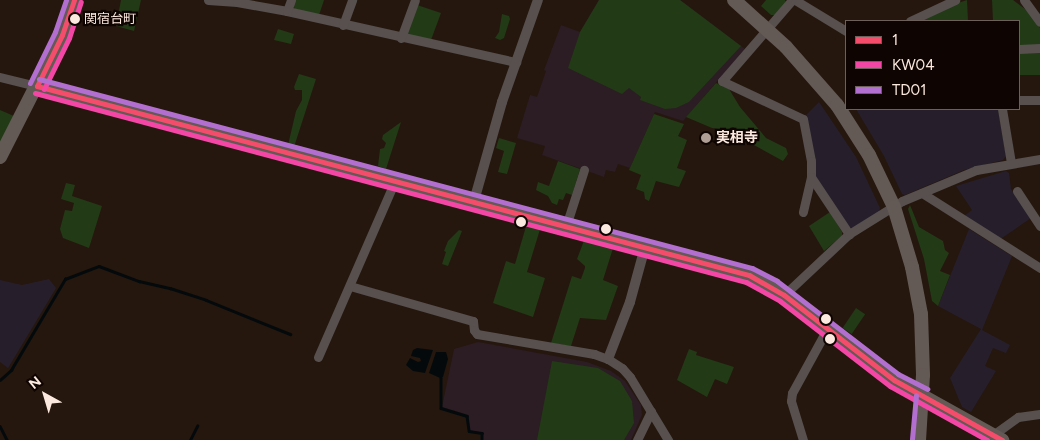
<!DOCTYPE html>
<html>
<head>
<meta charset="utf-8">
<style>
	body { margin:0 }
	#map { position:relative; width:1040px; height:440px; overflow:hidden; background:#25170e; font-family:Figtree,"Noto Sans JP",sans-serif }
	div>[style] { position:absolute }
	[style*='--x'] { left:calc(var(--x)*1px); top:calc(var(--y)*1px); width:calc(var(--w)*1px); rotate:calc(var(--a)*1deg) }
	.industrial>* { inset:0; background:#261f2b }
	.education>* { inset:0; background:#2c1c24 }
	.green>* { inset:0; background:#223a16; transform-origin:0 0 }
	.water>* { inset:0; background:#040a0c }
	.stream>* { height:2.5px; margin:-1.25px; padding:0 1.25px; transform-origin:1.25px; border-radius:1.25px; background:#040a0c }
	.minor>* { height:9px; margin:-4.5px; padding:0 4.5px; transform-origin:4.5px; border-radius:4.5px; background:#57504e }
	.tertiary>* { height:10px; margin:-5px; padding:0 5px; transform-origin:5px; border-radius:5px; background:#57504e }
	.primary>* { height:14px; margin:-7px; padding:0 7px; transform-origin:7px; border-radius:7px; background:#635955 }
	.bus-1>* { height:5px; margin:-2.5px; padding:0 2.5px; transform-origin:2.5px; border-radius:2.5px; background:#f44d6c }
	.bus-2>* { height:5px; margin:-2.5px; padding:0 2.5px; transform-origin:2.5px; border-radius:2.5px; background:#f346a5 }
	.bus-3>* { height:5px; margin:-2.5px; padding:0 2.5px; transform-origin:2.5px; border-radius:2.5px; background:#b36fd0 }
	.dots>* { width:14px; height:14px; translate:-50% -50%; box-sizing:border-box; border:2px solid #0e0401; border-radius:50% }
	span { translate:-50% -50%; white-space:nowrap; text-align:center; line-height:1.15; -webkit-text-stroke:4.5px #0e0401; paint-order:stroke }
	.bus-label { font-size:13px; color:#fbe8de }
	.left { translate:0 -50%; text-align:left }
	.poi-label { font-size:14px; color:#fbe8de; font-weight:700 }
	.legend { position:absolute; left:845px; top:20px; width:175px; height:90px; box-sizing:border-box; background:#0e0401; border:1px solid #6d5f59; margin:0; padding:6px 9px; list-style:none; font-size:15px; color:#fbe8de }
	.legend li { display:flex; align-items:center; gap:10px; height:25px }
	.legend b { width:25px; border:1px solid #6d5f59 }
	.north { position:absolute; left:20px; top:370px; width:50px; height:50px; -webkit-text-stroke:4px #0e0401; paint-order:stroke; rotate:321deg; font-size:14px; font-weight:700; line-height:20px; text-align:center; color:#fbe8de }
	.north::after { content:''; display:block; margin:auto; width:18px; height:22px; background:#fbe8de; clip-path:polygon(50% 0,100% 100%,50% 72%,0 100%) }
</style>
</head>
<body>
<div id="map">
	<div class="industrial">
		<i style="clip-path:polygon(819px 102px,856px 157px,880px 208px,879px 212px,852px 228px,848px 227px,816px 177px,815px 160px,805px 116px)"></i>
		<i style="clip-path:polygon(856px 109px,998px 109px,1006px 156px,1003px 160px,964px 170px,905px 195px,902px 194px,884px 156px)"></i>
		<i style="clip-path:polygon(1006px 171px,1009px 173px,1011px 189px,1031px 218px,999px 240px,964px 216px,972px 210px,956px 186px)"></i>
		<i style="clip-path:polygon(969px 229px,1012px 256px,982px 330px,1010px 345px,1006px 353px,993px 348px,985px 366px,996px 371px,971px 412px,962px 407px,950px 378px,981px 329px,938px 306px)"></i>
		<i style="clip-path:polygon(49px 279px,56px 288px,8px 368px,0 362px,0 280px,22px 285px)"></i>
	</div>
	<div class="education">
		<i style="clip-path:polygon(599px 0,680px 0,745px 49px,683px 121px,655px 112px,630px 168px,618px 164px,615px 172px,606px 170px,604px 177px,542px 155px,545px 146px,517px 138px,530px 95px,537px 97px,546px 71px,544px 70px,561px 25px,580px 32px)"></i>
		<i style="clip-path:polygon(478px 342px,587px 362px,611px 371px,625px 381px,641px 405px,642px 415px,631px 440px,483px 440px,483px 432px,470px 431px,468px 415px,442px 407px,454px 349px)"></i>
	</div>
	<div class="green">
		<i style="clip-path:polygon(121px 0,141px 0,134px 31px,116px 26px)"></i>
		<i style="clip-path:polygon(295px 0,324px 0,319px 15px,295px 9px,293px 6px)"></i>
		<i style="clip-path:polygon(599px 0,680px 0,741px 46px,689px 102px,676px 108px,665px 109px,640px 100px,641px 97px,629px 88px,622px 94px,568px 68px,580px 32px)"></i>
		<i style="clip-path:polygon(766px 0,785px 0,786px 2px,775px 15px,771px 15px,761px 6px)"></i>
		<i style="clip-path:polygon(967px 0,968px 21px,920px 21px,958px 3px)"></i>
		<i style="clip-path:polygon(992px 0,1013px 0,1029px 12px,1040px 28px,1040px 45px,1019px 45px,1019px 21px,993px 21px)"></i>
		<i style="clip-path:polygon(417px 5px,441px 13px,431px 40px,409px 36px,407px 33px)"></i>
		<i style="clip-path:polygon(502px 14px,509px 16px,510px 19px,504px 38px,500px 40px,495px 38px,499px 32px)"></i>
		<i style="clip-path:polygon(278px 29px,294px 34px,291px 44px,274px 40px)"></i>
		<i style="left:1019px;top:52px;width:21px;height:23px"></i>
		<i style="clip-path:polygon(299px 74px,316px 79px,294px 147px,288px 145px,296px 111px,302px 100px,302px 90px,295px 90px,294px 87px)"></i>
		<i style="clip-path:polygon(716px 83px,729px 89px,740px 107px,766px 138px,786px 148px,788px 154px,783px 161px,752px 144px,741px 131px,733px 127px,726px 130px,712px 128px,686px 117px)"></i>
		<i style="clip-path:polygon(0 110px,14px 116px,0 144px)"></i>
		<i style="clip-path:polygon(654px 114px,684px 124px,678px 136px,687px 140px,677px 168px,686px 171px,679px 187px,656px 181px,649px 201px,645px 199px,644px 192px,636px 189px,641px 175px,629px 170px)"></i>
		<i style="clip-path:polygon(401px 122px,386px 169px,378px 166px,380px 149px,384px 148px,386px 143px,382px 139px,383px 135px)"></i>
		<i style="clip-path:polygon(499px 138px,516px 143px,507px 174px,498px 172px,504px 151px,496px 148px)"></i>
		<i style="clip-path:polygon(558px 161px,580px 169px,572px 195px,566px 193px,563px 200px,559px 199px,557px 205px,552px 203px,548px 196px,536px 190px,538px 182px,549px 186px)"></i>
		<i style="clip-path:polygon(66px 183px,75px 185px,72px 196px,102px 206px,89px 248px,63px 238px,60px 229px,65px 210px,72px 211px,74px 203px,61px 199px)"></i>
		<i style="clip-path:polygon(910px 205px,919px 227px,943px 241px,945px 250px,949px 253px,940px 271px,950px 275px,938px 306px,932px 301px,924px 259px,908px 209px)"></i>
		<i style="clip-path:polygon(830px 212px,842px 232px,842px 236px,824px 251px,809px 226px)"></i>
		<i style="clip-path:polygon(527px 223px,541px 226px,527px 272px,545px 278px,533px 317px,493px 303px,506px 261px,515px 264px)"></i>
		<i style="clip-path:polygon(459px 230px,462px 231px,448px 266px,442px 264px,446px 252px,444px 251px,448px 241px)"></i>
		<i style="clip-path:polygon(585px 238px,614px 245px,603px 280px,618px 286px,606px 320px,580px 318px,571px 346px,551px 343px,572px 276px,581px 279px,585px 268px,585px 266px,577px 259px)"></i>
		<i style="left:856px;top:308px;width:11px;height:24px;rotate:34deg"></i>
		<i style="clip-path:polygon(689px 349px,697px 352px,696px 355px,734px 367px,727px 384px,715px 379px,707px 397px,677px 380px)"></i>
		<i style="clip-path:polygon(552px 361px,598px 368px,620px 381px,632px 401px,634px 423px,624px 440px,537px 440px)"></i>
	</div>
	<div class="water">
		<i style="clip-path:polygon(417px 348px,433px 350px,425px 373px,413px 371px,406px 365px,410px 358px,418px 362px,421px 361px,420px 358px,411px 356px,413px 350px)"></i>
		<i style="clip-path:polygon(436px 352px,446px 352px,448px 359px,443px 377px,440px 378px,429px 373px)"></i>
	</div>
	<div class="stream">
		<i style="--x:441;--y:378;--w:30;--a:90"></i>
		<i style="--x:441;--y:408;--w:27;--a:17"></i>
		<i style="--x:467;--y:416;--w:15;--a:82"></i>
		<i style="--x:469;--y:431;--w:13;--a:9"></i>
		<i style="--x:482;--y:433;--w:7;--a:90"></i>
		<i style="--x:0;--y:380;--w:15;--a:-42"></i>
		<i style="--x:11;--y:370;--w:106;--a:-59.3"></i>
		<i style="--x:65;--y:279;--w:36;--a:-21"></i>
		<i style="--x:99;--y:266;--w:43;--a:20.6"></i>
		<i style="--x:139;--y:281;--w:32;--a:13"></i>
		<i style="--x:170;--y:288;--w:38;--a:18"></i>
		<i style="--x:206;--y:300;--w:91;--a:22"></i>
		<i style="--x:0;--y:426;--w:16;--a:63"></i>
		<i style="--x:190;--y:440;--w:16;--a:-63"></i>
	</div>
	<div class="minor">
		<i style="--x:208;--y:0;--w:29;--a:4"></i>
		<i style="--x:237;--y:2;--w:51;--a:10.2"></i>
		<i style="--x:287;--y:11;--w:235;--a:12.6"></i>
		<i style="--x:792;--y:0;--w:107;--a:130.8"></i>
		<i style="--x:722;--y:81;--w:89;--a:25.1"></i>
		<i style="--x:803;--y:119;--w:43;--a:79.2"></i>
		<i style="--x:811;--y:161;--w:16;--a:90"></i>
		<i style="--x:811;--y:177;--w:36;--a:103"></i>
		<i style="--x:795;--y:0;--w:60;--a:31.3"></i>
		<i style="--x:1024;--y:0;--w:27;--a:54"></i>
		<i style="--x:287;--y:11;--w:12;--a:-70"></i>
		<i style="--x:910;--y:21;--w:50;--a:-25"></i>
		<i style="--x:343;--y:25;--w:27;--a:-70"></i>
		<i style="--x:401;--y:38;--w:40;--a:-69.8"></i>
		<i style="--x:1019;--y:49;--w:21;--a:-3"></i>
		<i style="--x:0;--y:77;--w:38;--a:14"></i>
		<i style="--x:1019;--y:100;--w:21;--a:0"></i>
		<i style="--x:1002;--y:109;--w:55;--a:80.5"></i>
		<i style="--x:811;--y:177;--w:69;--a:56.3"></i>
		<i style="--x:1017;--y:191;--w:42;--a:56.7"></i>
		<i style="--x:922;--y:193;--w:140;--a:32.4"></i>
		<i style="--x:566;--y:226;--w:59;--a:-72.2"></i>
		<i style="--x:350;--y:286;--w:128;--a:15.9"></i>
		<i style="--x:473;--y:321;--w:9;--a:84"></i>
		<i style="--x:474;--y:330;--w:5;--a:53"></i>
		<i style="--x:477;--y:334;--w:119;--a:9.7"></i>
		<i style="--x:594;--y:354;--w:15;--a:20"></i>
		<i style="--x:608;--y:359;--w:17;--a:33"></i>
		<i style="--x:622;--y:368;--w:12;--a:48"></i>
		<i style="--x:630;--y:377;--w:74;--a:58.9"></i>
		<i style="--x:784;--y:295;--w:89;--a:-43.2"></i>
		<i style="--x:849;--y:234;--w:62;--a:-31.9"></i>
		<i style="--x:902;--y:201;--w:80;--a:-22.7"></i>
		<i style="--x:976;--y:170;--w:65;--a:-9.8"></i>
		<i style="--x:318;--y:357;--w:192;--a:-66.4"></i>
		<i style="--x:993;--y:435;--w:31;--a:-36"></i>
		<i style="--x:1018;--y:417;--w:22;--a:-8"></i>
		<i style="--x:637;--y:440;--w:32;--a:-64"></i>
		<i style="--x:803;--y:440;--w:41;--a:-107.1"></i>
		<i style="--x:791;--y:401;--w:8;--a:-83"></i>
		<i style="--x:792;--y:393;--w:73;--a:-61.3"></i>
	</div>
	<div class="tertiary">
		<i style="--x:474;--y:201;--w:103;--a:-74.2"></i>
		<i style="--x:502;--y:102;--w:108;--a:-70.6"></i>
		<i style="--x:608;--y:359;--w:61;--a:-68.9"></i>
		<i style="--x:630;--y:302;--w:57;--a:-74.7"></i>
	</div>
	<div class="primary">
		<i style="--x:734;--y:0;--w:70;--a:42.1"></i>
		<i style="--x:786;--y:47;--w:77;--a:48.7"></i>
		<i style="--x:837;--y:105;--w:59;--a:57.4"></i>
		<i style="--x:869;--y:155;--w:58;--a:64.3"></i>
		<i style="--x:894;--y:207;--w:63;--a:73.3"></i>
		<i style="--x:912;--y:267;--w:48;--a:79.2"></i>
		<i style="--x:921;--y:314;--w:61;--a:88.1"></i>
		<i style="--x:923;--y:375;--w:65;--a:93.5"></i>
		<i style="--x:37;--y:86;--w:737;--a:14.87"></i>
		<i style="--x:749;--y:275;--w:40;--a:29.7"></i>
		<i style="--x:784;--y:295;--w:82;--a:38.6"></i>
		<i style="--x:848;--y:346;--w:57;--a:36.5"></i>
		<i style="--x:894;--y:380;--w:124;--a:29.1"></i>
		<i style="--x:0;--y:157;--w:137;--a:-63.1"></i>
		<i style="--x:62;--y:35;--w:37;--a:-71"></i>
	</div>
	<div class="bus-1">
		<i style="--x:37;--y:86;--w:737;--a:14.87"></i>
		<i style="--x:749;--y:275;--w:40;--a:29.7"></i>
		<i style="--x:784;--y:295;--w:139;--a:37.7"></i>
		<i style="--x:894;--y:380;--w:124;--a:29.1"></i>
		<i style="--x:37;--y:86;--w:57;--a:-63.9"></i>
		<i style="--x:62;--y:35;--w:37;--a:-71"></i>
	</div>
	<div class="bus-2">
		<i style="--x:44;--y:89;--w:57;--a:-63.9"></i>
		<i style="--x:69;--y:38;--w:38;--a:-72"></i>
		<i style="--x:35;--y:93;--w:736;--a:14.89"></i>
		<i style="--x:746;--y:282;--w:39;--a:29"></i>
		<i style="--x:780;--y:301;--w:139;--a:37.7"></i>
		<i style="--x:890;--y:386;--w:111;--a:29.1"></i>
	</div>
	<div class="bus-3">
		<i style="--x:39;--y:79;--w:738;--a:14.85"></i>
		<i style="--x:752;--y:268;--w:28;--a:27"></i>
		<i style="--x:777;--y:281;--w:153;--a:37.5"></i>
		<i style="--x:898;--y:374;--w:33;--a:27"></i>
		<i style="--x:30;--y:83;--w:57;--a:-63.9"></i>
		<i style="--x:55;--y:32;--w:34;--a:-71"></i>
		<i style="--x:912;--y:439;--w:44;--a:-84.8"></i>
	</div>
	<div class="dots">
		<i style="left:75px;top:19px;background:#fbe8de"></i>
		<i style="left:706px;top:138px;background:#b09f95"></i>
		<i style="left:521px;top:222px;background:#fbe8de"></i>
		<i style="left:606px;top:229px;background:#fbe8de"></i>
		<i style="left:826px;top:319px;background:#fbe8de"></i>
		<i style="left:830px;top:339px;background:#fbe8de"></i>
	</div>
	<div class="bus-label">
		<span class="left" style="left:84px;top:19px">関宿台町</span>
	</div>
	<div class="poi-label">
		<span class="left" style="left:716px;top:138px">実相寺</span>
	</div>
	<ul class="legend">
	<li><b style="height:6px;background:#f44d6c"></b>1</li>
	<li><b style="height:6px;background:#f346a5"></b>KW04</li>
	<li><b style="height:6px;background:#b36fd0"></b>TD01</li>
	</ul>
	<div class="north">N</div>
</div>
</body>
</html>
